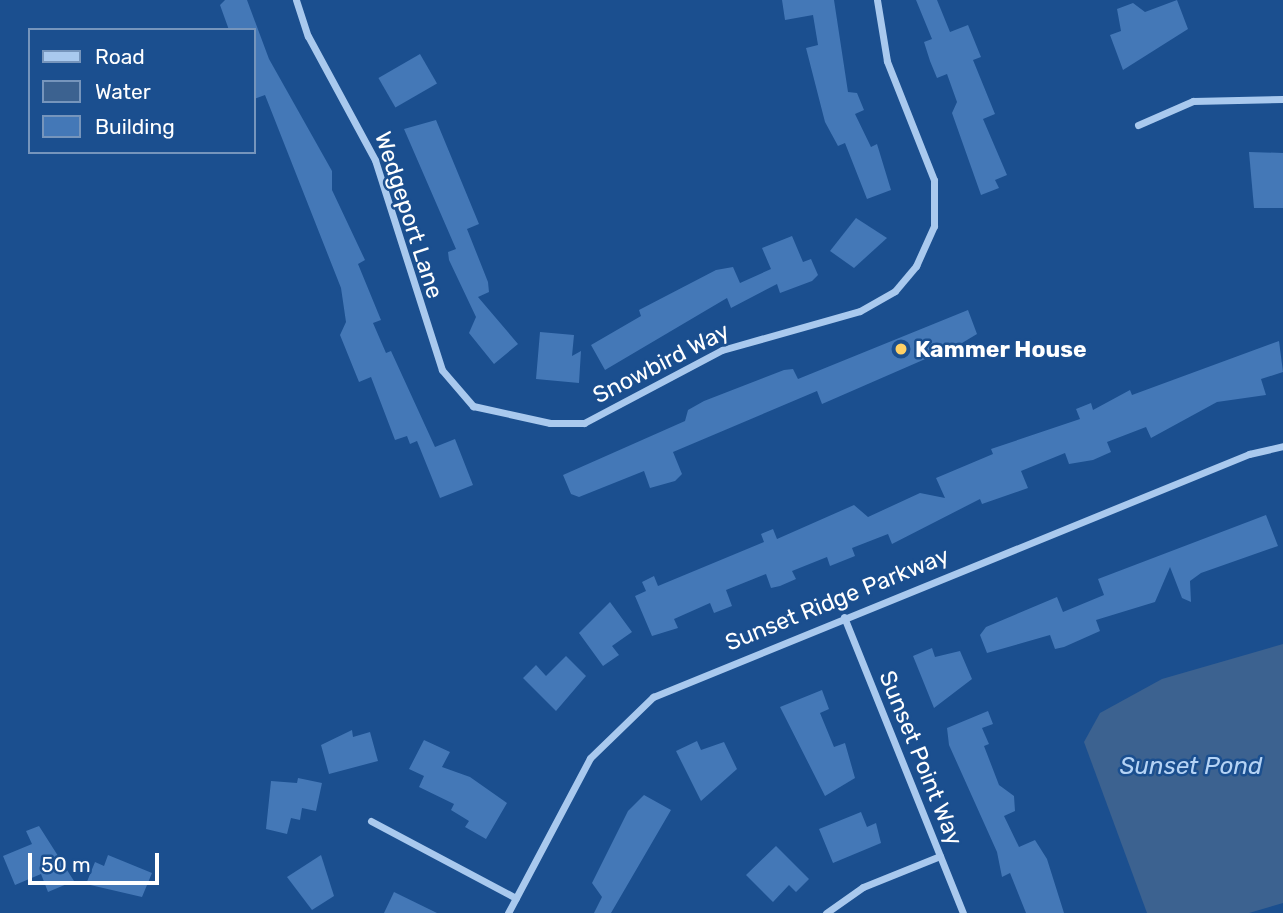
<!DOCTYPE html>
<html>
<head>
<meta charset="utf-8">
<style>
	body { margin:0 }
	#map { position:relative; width:1283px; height:913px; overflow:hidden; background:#1b4f8f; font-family:Rubik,sans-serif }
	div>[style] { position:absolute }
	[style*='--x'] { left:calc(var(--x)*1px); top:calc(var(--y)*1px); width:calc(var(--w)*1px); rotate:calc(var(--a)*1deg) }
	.water>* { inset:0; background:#3c6290 }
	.building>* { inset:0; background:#4478b7; transform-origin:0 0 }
	.street>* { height:7px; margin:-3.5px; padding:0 3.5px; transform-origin:3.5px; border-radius:3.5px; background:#a9c9ee }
	.dots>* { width:19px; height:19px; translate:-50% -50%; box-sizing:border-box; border:4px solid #1b4f8f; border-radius:50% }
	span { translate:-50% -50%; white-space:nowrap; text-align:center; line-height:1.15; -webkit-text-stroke:5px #1b4f8f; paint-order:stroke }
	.street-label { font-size:23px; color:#fff }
	.poi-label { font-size:23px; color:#fff; font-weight:700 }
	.left { translate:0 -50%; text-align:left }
	.water-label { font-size:24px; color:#b5d3f5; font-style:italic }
	.legend { position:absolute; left:28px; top:28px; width:228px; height:126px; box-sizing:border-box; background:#1b4f8f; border:2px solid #7695bc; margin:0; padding:9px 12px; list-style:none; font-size:21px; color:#fff }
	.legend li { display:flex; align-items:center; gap:14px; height:35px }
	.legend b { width:35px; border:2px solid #7695bc }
	.scale { position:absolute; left:28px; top:853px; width:131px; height:32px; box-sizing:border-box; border:4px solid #fff; border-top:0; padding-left:9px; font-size:21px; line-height:24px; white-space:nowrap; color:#fff; -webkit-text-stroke:5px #1b4f8f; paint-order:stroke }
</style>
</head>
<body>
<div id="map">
	<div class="water">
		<i style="clip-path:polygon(1283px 644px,1283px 903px,1249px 913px,1147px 913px,1084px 742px,1100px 713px,1162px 679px)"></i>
	</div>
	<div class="building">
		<i style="clip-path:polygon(225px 0,247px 0,269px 59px,332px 171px,332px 190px,365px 260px,358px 264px,381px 320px,373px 323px,386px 353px,391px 351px,435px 447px,455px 439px,473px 485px,440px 498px,417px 441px,410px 444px,407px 436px,395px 440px,371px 377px,359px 382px,340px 335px,346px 322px,341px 288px,265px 95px,254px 99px,254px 30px,229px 30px,220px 5px)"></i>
		<i style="clip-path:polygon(782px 0,834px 0,848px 92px,857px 93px,864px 110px,855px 114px,871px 147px,877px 144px,891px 190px,867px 199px,845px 143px,838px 146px,825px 122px,806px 48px,818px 45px,813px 15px,785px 20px)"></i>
		<i style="clip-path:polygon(916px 0,937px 0,950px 32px,968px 25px,981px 57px,973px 60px,995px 114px,983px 119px,1007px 175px,995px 180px,999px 188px,981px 195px,952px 113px,957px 102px,947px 74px,937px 78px,930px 61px,924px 42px,932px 39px)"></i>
		<i style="clip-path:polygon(1177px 0,1188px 29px,1123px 70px,1110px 35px,1121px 31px,1117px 9px,1133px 3px,1145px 12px)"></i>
		<i style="left:420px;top:54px;width:34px;height:48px;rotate:60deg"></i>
		<i style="clip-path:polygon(436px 120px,479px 224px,467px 229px,488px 282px,489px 292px,478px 297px,518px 344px,494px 364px,469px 333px,476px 317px,449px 260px,448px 252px,456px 249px,404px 129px)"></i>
		<i style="clip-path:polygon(1249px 152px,1283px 153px,1283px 208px,1254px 208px)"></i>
		<i style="clip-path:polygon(856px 218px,887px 238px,854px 268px,830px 251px)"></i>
		<i style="clip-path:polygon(792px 236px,803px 262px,811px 259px,818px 275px,812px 281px,780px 293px,777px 284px,731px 308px,727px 298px,605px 370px,591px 345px,641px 316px,639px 310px,716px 270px,733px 267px,740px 283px,771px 269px,762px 248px)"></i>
		<i style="clip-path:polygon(968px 310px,977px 334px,962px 343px,822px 404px,817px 391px,673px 452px,682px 474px,675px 481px,650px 488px,644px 471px,579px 497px,571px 494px,563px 475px,685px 421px,688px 410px,704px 401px,784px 370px,793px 369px,798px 379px)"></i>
		<i style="clip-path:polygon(540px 332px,574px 335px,572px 356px,581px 351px,579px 383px,536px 379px)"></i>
		<i style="clip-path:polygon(1279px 341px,1283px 372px,1261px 379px,1266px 395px,1217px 402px,1151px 438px,1146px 427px,1107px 442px,1111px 452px,1093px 460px,1069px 464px,1065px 453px,1021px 471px,1028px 488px,982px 504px,980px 499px,892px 544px,888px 534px,852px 548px,855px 556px,830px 566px,827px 557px,792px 571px,796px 579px,780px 586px,771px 588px,766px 574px,726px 590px,732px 606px,714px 613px,710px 603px,674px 619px,678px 628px,652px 636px,635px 596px,646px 591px,642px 582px,654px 576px,658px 586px,764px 542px,761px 534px,773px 529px,777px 539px,854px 505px,868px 517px,920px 493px,945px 498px,936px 478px,993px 454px,991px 449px,1080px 419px,1076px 409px,1091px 403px,1093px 410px,1130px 390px,1132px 395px)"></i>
		<i style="clip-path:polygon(1266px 515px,1278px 546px,1201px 573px,1190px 581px,1191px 602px,1182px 598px,1170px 567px,1155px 602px,1096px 620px,1100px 631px,1064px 647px,1055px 649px,1050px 635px,987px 653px,980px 635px,986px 627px,1057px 597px,1063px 612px,1104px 595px,1098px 579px)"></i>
		<i style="clip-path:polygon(610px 602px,632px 632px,612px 646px,619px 655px,603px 666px,579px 633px)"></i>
		<i style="clip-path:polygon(932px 648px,935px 657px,960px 651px,972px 679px,934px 708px,913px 656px)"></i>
		<i style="clip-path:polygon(566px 656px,586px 676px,556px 711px,523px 678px,536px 665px,546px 676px)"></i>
		<i style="clip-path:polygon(822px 690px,829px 709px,820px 713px,834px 747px,845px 743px,855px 778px,825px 796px,780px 707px)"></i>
		<i style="clip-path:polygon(988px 711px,993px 724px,982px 728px,989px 744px,984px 746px,999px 785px,1014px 796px,1015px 811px,1004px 816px,1019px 847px,1035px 840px,1047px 859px,1064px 913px,1026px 913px,1010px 873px,1002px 877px,997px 852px,949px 745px,947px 728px)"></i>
		<i style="clip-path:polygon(352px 730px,353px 737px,370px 732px,378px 761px,329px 774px,321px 745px)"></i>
		<i style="clip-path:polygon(424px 740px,450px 752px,442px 767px,470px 777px,507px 803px,486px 839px,465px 827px,469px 821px,451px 810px,454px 804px,419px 787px,424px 776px,409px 769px)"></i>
		<i style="clip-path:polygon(697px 741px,701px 750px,724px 742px,737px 769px,701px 801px,676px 751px)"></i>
		<i style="clip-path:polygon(298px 778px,322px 783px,316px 811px,302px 808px,300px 820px,291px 818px,287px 834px,266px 829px,271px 781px,297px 783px)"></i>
		<i style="clip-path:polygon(644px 795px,671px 810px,611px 913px,594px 913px,602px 897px,592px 883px,628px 811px)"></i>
		<i style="clip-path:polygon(861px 812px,867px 827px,876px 823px,881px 843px,833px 863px,819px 829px)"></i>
		<i style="clip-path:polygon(39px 826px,74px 881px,48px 892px,41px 874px,15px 885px,3px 856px,32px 844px,26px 831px)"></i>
		<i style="clip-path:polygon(776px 846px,809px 879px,796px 892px,789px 885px,773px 902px,746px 875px)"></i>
		<i style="clip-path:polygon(108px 855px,152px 873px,142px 897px,86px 884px,95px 862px,104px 866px)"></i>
		<i style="clip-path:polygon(321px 855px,334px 896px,312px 910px,287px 877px)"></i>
		<i style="clip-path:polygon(394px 892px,437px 913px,384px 913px)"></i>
	</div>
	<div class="street">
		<i style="--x:296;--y:0;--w:38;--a:72"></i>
		<i style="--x:308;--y:36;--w:141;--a:61.6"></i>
		<i style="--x:375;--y:160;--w:220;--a:72.3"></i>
		<i style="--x:442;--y:370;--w:48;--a:49.3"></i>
		<i style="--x:473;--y:406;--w:79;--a:12.4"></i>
		<i style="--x:550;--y:423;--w:34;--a:0"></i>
		<i style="--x:584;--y:423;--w:156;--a:-27.9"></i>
		<i style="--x:722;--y:350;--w:143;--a:-15.8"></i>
		<i style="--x:860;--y:311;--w:40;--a:-29.7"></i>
		<i style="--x:895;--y:291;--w:33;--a:-50"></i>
		<i style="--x:916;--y:266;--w:44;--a:-65.8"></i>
		<i style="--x:934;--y:226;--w:46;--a:-90"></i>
		<i style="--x:934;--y:180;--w:128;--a:-111.6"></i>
		<i style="--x:887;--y:61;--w:62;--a:-99.3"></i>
		<i style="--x:1138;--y:125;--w:60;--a:-23.6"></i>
		<i style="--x:1193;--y:101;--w:90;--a:-1.3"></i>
		<i style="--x:844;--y:617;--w:319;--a:68.1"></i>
		<i style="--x:371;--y:821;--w:164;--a:28"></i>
		<i style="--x:508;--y:913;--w:175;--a:-62.1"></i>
		<i style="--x:590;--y:758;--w:88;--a:-44.1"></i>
		<i style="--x:653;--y:697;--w:644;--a:-22.18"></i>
		<i style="--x:1249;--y:454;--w:35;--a:-13"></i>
		<i style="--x:826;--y:913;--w:45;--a:-35.1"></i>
		<i style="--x:863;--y:887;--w:83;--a:-21.9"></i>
	</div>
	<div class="dots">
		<i style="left:901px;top:349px;background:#ffd166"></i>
	</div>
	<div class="street-label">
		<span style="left:409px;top:215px;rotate:72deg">Wedgeport Lane</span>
		<span style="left:661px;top:363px;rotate:-27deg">Snowbird Way</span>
		<span style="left:837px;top:599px;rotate:-22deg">Sunset Ridge Parkway</span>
		<span style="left:921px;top:758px;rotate:68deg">Sunset Point Way</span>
	</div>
	<div class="poi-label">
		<span class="left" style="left:915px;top:349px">Kammer House</span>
	</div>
	<div class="water-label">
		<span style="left:1191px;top:767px">Sunset Pond</span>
	</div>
	<ul class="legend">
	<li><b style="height:9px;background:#a9c9ee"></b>Road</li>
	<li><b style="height:19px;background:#3c6290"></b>Water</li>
	<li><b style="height:19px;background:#4478b7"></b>Building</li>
	</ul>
	<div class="scale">50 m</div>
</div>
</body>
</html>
